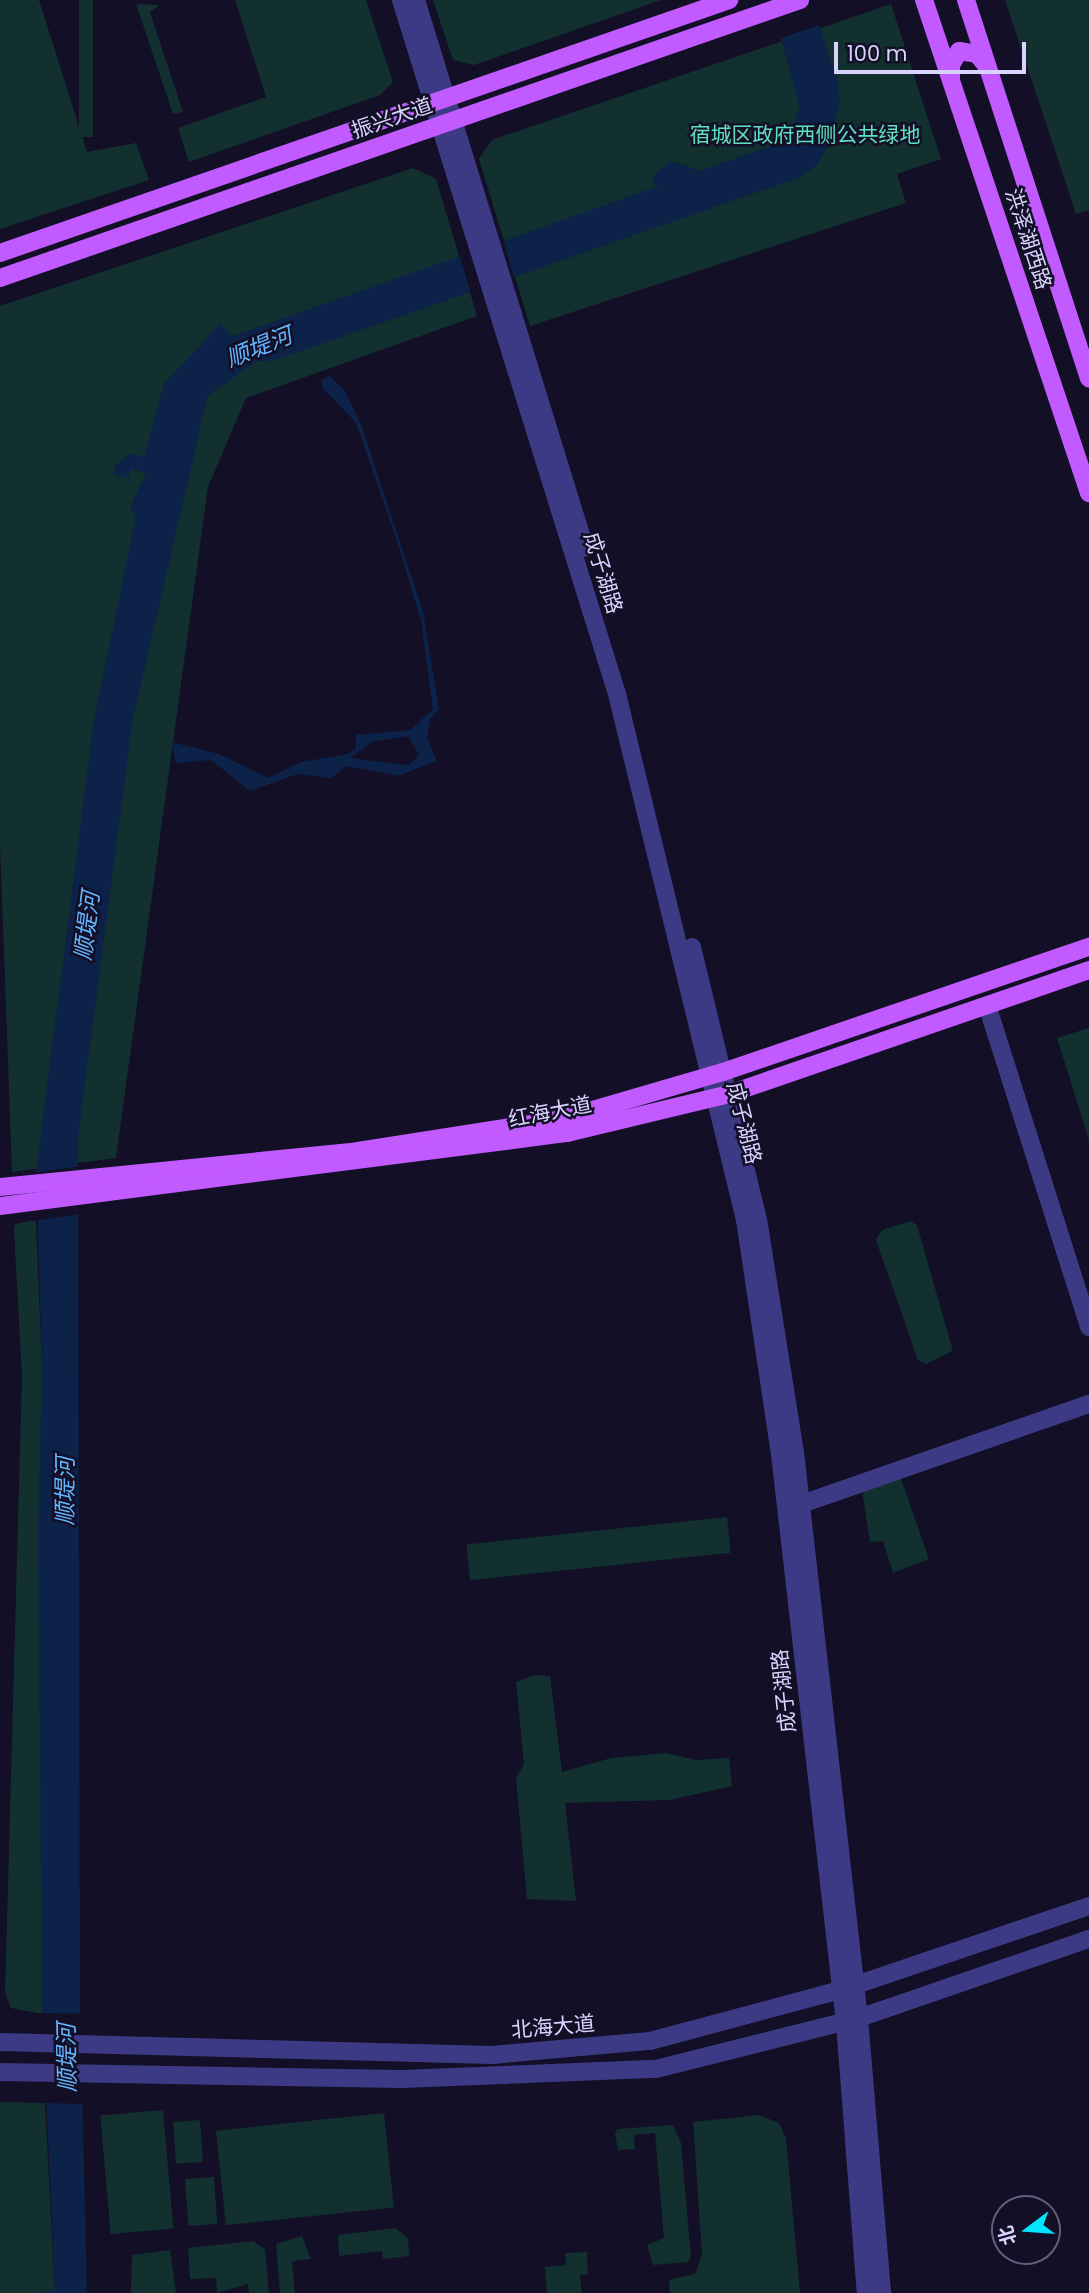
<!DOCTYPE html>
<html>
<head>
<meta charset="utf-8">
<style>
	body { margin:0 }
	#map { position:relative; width:1089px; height:2293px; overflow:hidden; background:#130f26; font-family:Poppins,"Noto Sans SC",sans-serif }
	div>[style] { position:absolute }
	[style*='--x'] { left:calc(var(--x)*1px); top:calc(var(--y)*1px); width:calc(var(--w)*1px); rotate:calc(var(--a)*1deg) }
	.green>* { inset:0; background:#12302f; transform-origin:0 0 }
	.water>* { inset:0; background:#0c2248 }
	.pier>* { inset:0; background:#130f26; transform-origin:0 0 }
	.minor>* { height:18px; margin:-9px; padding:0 9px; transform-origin:9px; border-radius:9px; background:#3d3a85 }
	.major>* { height:18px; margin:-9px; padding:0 9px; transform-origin:9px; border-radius:9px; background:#c25bff }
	span { translate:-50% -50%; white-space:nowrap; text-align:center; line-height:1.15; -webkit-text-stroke:5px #130f26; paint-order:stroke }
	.street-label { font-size:21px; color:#d9d4ff }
	.park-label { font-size:21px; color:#5fe0c0 }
	.water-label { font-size:23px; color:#62b6ff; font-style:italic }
	.north { position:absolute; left:991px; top:2195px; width:70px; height:70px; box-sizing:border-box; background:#130f26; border:2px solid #625e7d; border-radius:50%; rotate:254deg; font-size:19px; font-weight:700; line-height:28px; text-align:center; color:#d9d4ff }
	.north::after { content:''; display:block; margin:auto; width:24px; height:32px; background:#00e5ff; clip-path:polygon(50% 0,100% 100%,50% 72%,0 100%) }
	.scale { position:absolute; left:834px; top:42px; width:192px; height:32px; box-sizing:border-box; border:4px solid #d9d4ff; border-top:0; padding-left:9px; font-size:21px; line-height:24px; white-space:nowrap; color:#d9d4ff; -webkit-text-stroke:5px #130f26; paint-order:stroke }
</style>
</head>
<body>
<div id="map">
	<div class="green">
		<i style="clip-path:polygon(0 0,39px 0,87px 152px,136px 143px,149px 180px,0 229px)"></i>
		<i style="left:79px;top:0;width:14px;height:137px"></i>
		<i style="clip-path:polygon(235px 0,366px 0,393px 82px,380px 95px,189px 162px,178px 128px,266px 97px)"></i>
		<i style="clip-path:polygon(433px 0,661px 0,474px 65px,453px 60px)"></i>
		<i style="clip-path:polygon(1005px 0,1089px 0,1089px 210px,1076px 214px)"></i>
		<i style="clip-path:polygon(136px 4px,160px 5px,150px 12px,183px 112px,173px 114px)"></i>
		<i style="clip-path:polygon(891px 4px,941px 159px,897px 174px,906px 203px,530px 326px,479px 159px,492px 140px)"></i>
		<i style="clip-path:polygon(413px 168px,436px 179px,477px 316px,246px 398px,208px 487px,116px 1158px,12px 1172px,0 843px,0 306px)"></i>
		<i style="clip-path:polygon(1089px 1028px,1089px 1140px,1057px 1038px)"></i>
		<i style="clip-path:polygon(36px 1220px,42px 1369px,43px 2014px,11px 2008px,5px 1993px,22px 1376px,14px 1230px,15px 1224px)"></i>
		<i style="clip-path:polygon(910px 1221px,917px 1225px,953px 1351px,926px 1364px,918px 1360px,876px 1240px,882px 1230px)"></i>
		<i style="clip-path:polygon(900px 1476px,929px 1559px,893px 1573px,883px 1541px,870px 1542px,862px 1490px)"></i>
		<i style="left:727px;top:1517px;width:36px;height:262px;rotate:84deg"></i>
		<i style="clip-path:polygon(534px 1675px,550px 1676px,562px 1772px,611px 1758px,666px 1753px,696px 1760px,729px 1758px,732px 1786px,670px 1800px,565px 1803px,576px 1901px,527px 1899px,516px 1778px,524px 1764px,516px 1682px)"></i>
		<i style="clip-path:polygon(0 2102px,45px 2103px,55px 2293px,0 2293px)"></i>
		<i style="left:163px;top:2110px;width:119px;height:63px;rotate:85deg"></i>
		<i style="left:384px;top:2113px;width:95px;height:169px;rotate:84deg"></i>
		<i style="clip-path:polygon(759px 2115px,779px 2123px,786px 2138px,800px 2293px,670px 2293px,669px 2280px,695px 2274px,702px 2255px,693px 2122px)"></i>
		<i style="left:200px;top:2120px;width:42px;height:27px;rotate:86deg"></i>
		<i style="clip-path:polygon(673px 2125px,681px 2143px,691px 2257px,688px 2262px,653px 2265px,647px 2245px,664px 2238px,655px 2133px,634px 2135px,635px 2149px,618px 2150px,615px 2134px,617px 2129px)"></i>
		<i style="left:214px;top:2177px;width:47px;height:29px;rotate:86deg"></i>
		<i style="clip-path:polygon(395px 2228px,408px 2238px,409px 2256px,383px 2259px,382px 2251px,339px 2256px,338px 2235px)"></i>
		<i style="clip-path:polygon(302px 2236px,311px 2259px,292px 2261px,295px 2293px,280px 2293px,276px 2244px)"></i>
		<i style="clip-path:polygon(253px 2241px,265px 2249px,269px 2293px,249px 2293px,248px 2284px,217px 2293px,216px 2278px,190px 2279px,188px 2248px)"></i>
		<i style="clip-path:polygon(170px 2250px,176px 2293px,131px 2293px,132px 2255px)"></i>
		<i style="clip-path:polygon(587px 2252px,588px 2274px,580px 2275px,582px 2293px,547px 2293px,545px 2267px,566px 2265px,565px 2253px)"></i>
	</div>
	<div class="water">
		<i style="clip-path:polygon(770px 0,811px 0,838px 83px,840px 101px,830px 142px,817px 165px,801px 177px,275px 360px,256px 362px,208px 395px,133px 718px,78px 1138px,80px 2000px,87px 2293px,41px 2293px,55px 2289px,42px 2008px,38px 1532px,42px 1369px,36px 1172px,94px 720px,136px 516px,130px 507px,146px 474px,131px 468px,128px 478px,113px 474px,115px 466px,130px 454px,144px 457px,164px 384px,220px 324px,233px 336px,662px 185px,653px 185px,654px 176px,670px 161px,697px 169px,687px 175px,772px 146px,790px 131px,800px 108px)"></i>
		<i style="clip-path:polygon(evenodd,330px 376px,345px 391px,361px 424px,423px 611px,439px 709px,430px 719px,427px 739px,437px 761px,398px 776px,347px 766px,331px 778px,298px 774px,250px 791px,211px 760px,176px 763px,171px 742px,219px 754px,268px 778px,301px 762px,348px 754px,356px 748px,356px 735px,410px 730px,433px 709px,421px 621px,396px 538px,356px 423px,322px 387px,321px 380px,330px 376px,408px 736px,419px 755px,408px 765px,350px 758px,372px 742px,408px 736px)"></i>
	</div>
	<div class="pier">
		<i style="clip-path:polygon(766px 0,815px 0,823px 24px,778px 39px)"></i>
		<i style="left:502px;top:236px;width:46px;height:46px;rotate:74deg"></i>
		<i style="clip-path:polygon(81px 1166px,79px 1214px,33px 1221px,32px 1173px)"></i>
		<i style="left:39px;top:2013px;width:45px;height:90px;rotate:1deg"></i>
	</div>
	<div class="minor">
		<i style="--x:401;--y:0;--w:727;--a:72.71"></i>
		<i style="--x:617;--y:694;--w:541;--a:76.32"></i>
		<i style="--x:745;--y:1220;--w:237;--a:81.5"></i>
		<i style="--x:780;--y:1454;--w:573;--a:83.48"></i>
		<i style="--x:845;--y:2023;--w:271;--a:85.6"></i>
		<i style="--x:416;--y:0;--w:573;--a:72.86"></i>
		<i style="--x:692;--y:947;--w:280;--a:76.4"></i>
		<i style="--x:758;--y:1219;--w:236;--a:81"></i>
		<i style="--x:795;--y:1452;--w:570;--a:83.55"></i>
		<i style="--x:859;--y:2018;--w:276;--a:85.2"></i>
		<i style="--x:987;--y:1005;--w:338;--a:72.4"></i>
		<i style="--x:793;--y:1507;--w:313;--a:-19.2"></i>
		<i style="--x:0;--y:2042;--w:492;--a:1.5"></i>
		<i style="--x:492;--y:2055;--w:159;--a:-5.1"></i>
		<i style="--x:650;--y:2041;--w:198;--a:-15"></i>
		<i style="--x:841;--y:1990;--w:262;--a:-18.7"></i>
		<i style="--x:0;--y:2072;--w:402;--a:1"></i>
		<i style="--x:402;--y:2079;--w:254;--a:-2.3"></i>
		<i style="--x:656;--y:2069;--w:209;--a:-14.1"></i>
		<i style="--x:859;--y:2018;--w:243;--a:-19"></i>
	</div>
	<div class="major">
		<i style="--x:924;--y:0;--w:520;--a:71.5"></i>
		<i style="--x:966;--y:0;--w:398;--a:72"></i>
		<i style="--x:951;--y:78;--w:13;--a:-90"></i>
		<i style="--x:951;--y:65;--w:16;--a:-60"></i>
		<i style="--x:959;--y:51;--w:18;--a:9"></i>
		<i style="--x:977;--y:54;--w:14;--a:51"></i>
		<i style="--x:0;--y:253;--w:772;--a:-19.14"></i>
		<i style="--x:0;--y:278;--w:847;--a:-19.16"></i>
		<i style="--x:0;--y:1187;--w:360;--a:-5.7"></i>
		<i style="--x:358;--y:1151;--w:206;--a:-8.9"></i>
		<i style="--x:562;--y:1119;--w:168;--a:-16.3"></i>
		<i style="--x:723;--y:1072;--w:387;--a:-18.9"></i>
		<i style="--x:0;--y:1206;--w:572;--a:-7.34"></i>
		<i style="--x:567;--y:1133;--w:167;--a:-13.5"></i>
		<i style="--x:729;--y:1094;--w:381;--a:-19"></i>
	</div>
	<div class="street-label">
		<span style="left:392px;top:118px;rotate:-19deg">振兴大道</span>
		<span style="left:1028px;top:239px;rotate:72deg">洪泽湖西路</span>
		<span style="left:603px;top:573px;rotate:73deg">成子湖路</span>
		<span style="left:550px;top:1112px;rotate:-11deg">红海大道</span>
		<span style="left:744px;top:1123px;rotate:76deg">成子湖路</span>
		<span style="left:784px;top:1691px;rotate:-96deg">成子湖路</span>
		<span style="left:553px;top:2027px;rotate:-5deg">北海大道</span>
	</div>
	<div class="park-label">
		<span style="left:805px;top:135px">宿城区政府西侧公共绿地</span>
	</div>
	<div class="water-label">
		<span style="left:259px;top:347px;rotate:-22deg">顺堤河</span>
		<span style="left:87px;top:926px;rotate:-83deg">顺堤河</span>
		<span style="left:65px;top:1491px;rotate:-90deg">顺堤河</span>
		<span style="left:67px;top:2058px;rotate:-91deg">顺堤河</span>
	</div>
	<div class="north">北</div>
	<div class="scale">100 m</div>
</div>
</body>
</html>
